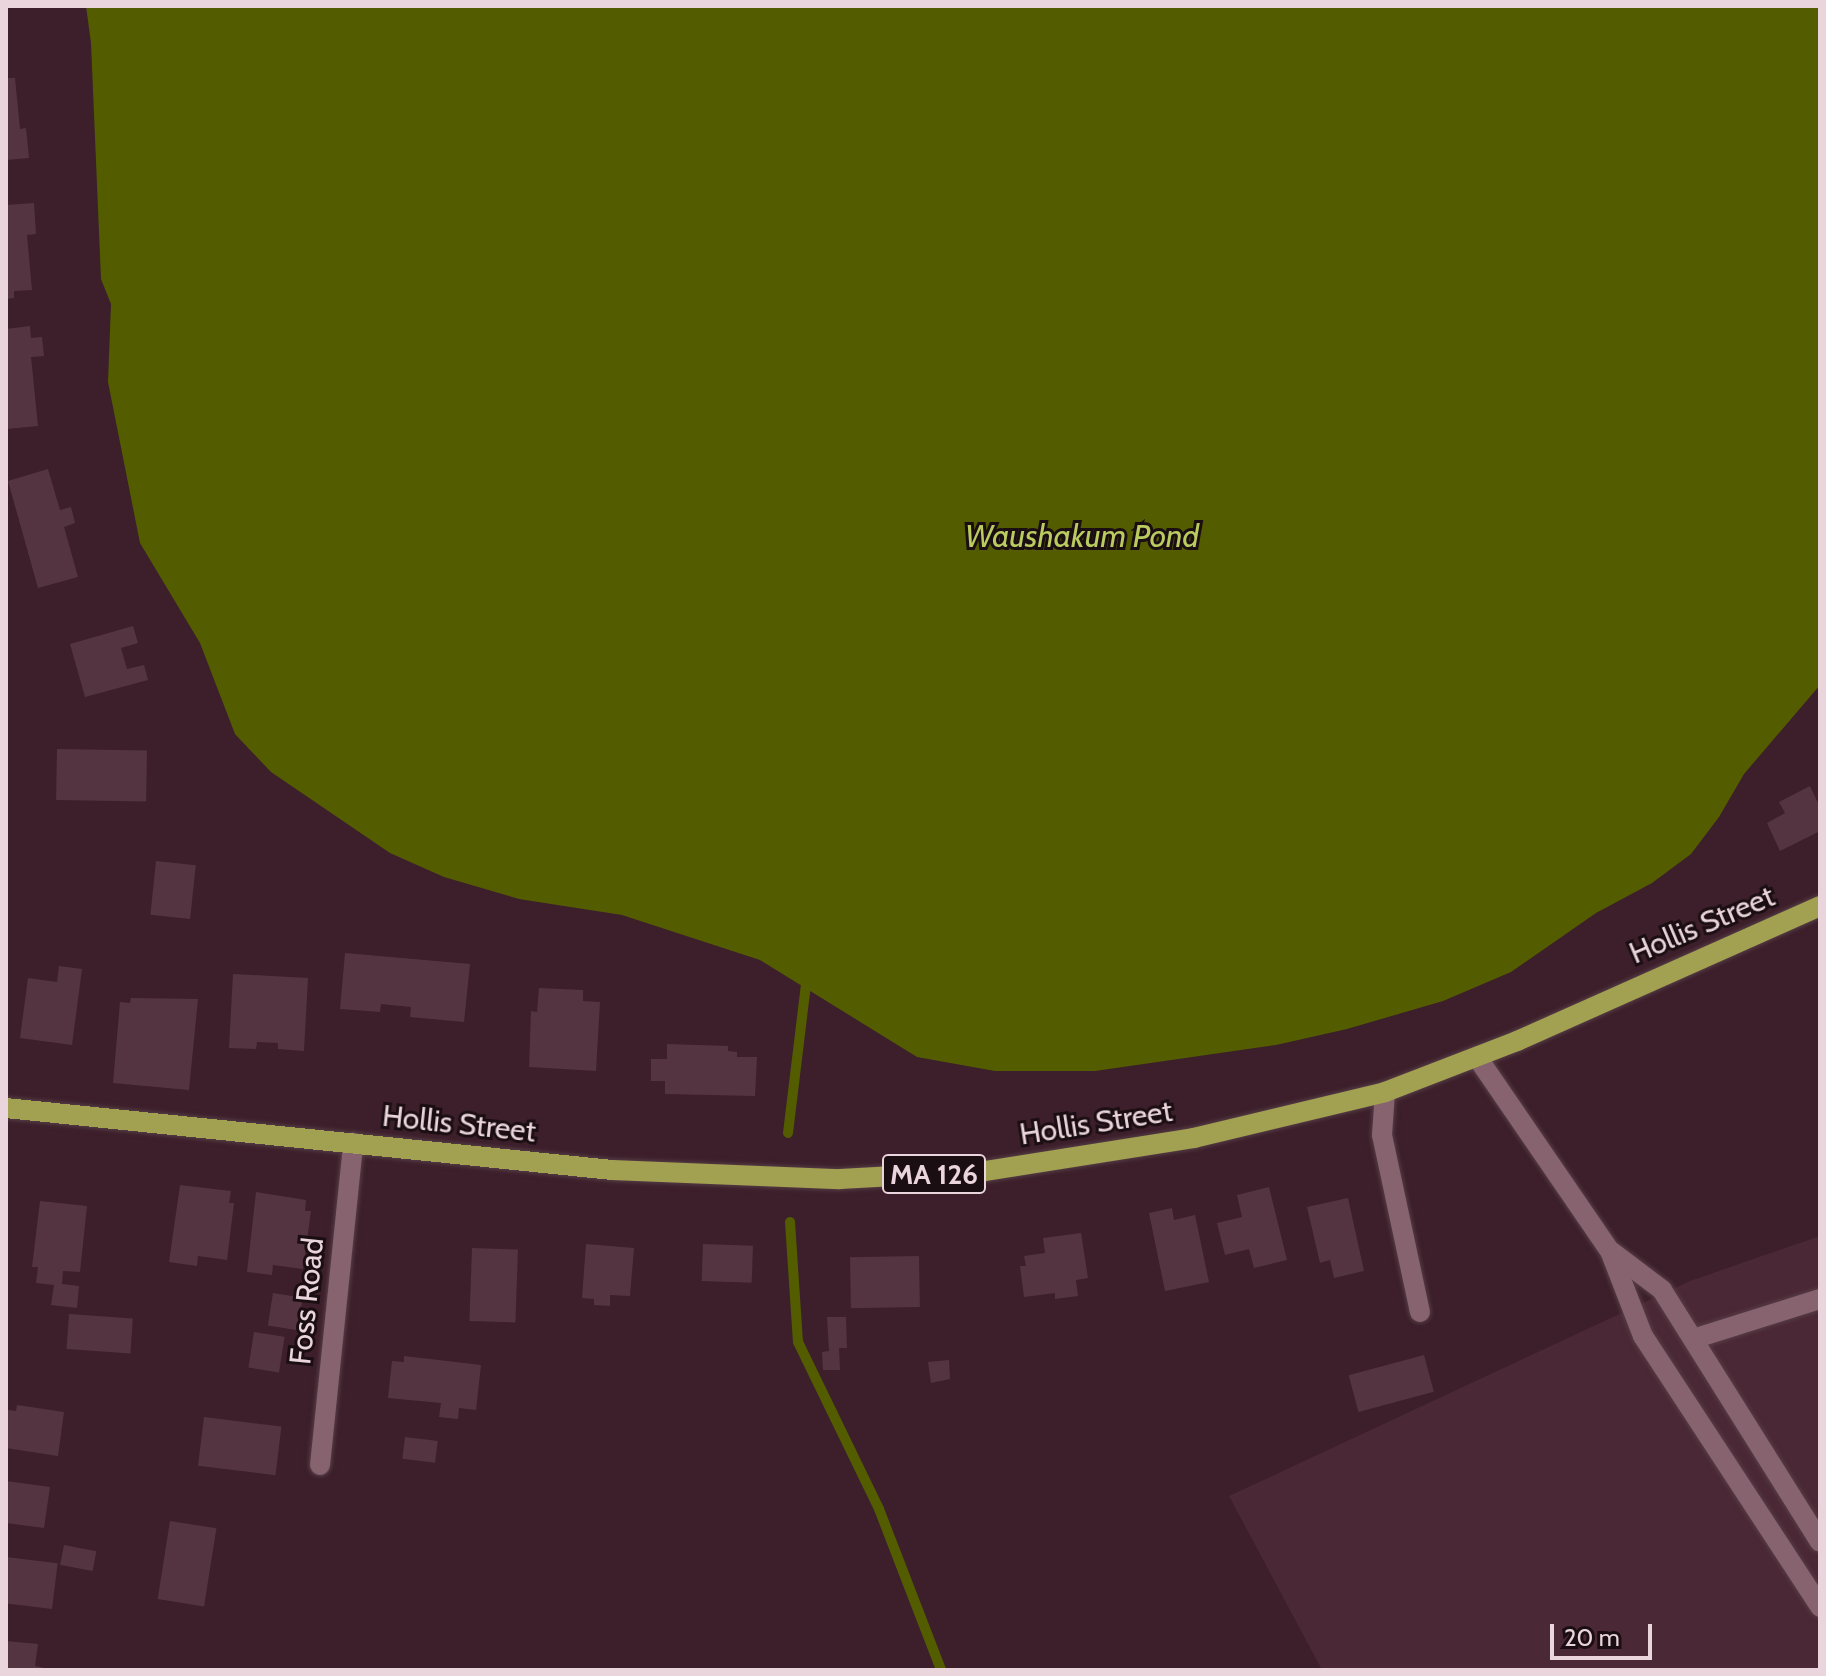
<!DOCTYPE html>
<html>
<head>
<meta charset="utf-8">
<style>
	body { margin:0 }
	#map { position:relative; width:1826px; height:1676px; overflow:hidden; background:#3c1f2a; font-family:Cabin,sans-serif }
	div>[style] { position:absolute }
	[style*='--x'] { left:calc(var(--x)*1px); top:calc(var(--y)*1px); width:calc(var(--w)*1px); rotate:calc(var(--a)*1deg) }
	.built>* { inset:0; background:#4b2835 }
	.water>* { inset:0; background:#535d00 }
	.stream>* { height:10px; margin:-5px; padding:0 5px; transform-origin:5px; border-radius:5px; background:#535d00 }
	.building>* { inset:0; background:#543440; transform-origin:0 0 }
	.roads { filter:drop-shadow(0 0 2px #563d46) drop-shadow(0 0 2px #563d46) }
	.lane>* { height:20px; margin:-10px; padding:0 10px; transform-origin:10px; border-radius:10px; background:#86636f }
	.street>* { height:20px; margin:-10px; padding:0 10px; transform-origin:10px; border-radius:10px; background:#86636f }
	.primary>* { height:20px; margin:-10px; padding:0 10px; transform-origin:10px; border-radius:10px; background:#a2a051 }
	span { translate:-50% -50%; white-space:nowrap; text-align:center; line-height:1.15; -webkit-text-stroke:6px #1b0e12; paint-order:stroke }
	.shield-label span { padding:2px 6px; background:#1b0e12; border:2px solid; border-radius:6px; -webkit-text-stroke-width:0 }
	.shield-label { font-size:28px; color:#e9d5db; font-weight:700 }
	.street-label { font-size:30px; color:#e9d5db }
	.water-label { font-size:32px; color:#bacb5f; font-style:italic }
	.frame { position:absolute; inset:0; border:8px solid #e9d5db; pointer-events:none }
	.scale { position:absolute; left:1550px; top:1624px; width:102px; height:36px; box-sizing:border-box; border:4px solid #e9d5db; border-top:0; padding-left:10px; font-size:24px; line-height:28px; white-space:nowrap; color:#e9d5db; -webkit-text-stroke:6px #1b0e12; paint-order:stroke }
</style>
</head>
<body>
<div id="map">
	<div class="built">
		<i style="clip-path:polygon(1820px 1236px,1820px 1670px,1322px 1670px,1229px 1496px,1690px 1281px)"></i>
	</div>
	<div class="water">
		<i style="clip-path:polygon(86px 6px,1820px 6px,1820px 685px,1744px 774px,1719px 817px,1691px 854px,1652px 883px,1596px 913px,1511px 972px,1443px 1001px,1347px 1029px,1276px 1045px,1095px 1071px,995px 1071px,917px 1057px,760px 960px,622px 915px,519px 899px,444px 877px,390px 853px,271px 772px,235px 734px,200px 643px,140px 543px,108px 382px,111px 304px,101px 279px,91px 43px)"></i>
	</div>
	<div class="stream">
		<i style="--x:788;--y:1133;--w:158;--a:-83.1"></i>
		<i style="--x:790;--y:1222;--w:120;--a:86.2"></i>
		<i style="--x:798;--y:1342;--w:186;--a:64.1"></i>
		<i style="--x:879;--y:1509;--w:173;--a:68.9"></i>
	</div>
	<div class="building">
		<i style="clip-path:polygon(6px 78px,15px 78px,20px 129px,26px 128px,29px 158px,6px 160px)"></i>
		<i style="clip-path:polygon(34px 203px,36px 234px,27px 235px,32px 290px,14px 291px,14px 298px,6px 299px,6px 205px)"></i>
		<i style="clip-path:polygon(30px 326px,31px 338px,42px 337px,44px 356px,31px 357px,38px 426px,6px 429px,6px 329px)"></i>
		<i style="clip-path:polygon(48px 469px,60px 510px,71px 507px,75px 523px,64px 527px,78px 577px,38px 588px,8px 481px)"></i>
		<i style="clip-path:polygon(133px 626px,138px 643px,121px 648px,127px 669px,144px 665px,148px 680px,85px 697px,70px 644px)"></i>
		<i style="left:57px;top:749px;width:90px;height:51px;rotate:1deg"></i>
		<i style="clip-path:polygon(1810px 786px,1820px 807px,1820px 831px,1780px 851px,1767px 823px,1785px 813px,1779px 802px)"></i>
		<i style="left:156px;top:861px;width:40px;height:54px;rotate:6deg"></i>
		<i style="clip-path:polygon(345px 953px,470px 964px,464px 1022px,410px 1017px,411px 1007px,381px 1004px,380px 1012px,340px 1009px)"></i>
		<i style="clip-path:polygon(59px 966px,82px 969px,72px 1045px,20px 1038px,28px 978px,57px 982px)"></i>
		<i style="clip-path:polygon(233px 974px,308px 978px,304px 1051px,278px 1049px,278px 1043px,257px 1042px,256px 1049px,229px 1048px)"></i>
		<i style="clip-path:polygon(539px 988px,583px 990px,583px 1001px,600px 1002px,596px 1071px,529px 1067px,531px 1011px,537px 1012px)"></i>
		<i style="clip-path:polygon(131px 998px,198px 999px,189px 1090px,113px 1083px,120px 1002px,130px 1003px)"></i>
		<i style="clip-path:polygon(667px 1044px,728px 1046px,728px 1051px,737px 1052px,737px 1057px,757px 1057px,755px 1096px,665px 1094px,665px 1081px,651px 1081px,651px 1059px,667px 1059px)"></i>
		<i style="clip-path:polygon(180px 1185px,231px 1191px,229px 1203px,234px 1203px,227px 1260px,198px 1256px,197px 1266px,169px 1262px)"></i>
		<i style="clip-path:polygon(1269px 1187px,1287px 1260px,1254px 1268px,1249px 1249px,1225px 1255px,1217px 1223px,1242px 1217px,1237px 1195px)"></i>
		<i style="clip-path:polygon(256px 1192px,306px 1200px,305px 1211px,311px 1211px,303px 1269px,273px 1265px,272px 1275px,247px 1272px)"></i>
		<i style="clip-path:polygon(1348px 1198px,1364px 1271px,1334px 1278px,1330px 1260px,1320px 1263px,1307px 1207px)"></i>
		<i style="clip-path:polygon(40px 1201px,87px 1206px,80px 1272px,63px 1271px,62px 1284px,79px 1286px,77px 1308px,51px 1305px,54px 1285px,36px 1283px,38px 1267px,32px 1267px)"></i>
		<i style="clip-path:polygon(1172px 1208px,1174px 1220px,1195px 1215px,1209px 1282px,1165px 1291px,1149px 1213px)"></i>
		<i style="clip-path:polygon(1081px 1233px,1088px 1278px,1076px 1280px,1078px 1296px,1055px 1299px,1055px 1293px,1024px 1297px,1020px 1266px,1026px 1266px,1024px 1256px,1045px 1253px,1043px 1238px)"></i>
		<i style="clip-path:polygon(586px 1244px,634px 1248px,630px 1296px,610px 1295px,610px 1306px,594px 1305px,594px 1299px,582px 1298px)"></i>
		<i style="left:703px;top:1244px;width:50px;height:37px;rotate:2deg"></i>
		<i style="left:472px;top:1248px;width:46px;height:73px;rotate:2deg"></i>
		<i style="left:919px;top:1256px;width:51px;height:69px;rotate:89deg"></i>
		<i style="left:273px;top:1293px;width:30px;height:33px;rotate:9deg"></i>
		<i style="left:69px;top:1314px;width:64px;height:35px;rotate:4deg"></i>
		<i style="clip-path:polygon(827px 1317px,846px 1317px,847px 1348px,839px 1348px,840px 1370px,823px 1370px,822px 1352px,829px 1351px)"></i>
		<i style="left:254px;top:1332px;width:31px;height:36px;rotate:9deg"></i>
		<i style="left:1424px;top:1355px;width:38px;height:78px;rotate:75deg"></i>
		<i style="clip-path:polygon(404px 1356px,481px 1365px,476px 1410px,459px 1408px,458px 1419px,439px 1417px,441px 1403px,388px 1398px,392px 1361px,404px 1362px)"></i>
		<i style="clip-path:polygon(949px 1360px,950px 1379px,931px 1383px,928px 1362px)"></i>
		<i style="clip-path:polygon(17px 1405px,64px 1412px,58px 1456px,6px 1448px,8px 1410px,16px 1411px)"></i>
		<i style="left:204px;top:1417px;width:78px;height:49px;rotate:7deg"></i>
		<i style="left:405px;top:1437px;width:33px;height:22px;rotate:7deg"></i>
		<i style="clip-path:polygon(6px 1481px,50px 1487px,44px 1528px,6px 1523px)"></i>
		<i style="left:170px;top:1521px;width:47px;height:79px;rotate:9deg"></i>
		<i style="left:64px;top:1545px;width:33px;height:20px;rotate:11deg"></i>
		<i style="left:6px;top:1557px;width:52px;height:46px;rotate:7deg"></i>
		<i style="clip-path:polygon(6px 1641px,38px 1644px,35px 1666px,55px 1670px,6px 1670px)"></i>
	</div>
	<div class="roads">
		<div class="lane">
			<i style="--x:1477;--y:1057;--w:235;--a:55.6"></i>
			<i style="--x:1610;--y:1251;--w:91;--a:68.8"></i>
			<i style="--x:1643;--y:1336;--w:324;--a:56.8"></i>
			<i style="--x:1385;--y:1092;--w:43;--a:94"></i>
			<i style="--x:1382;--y:1135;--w:181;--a:77.9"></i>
			<i style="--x:1612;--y:1252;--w:63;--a:37.2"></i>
			<i style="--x:1662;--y:1290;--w:297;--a:57.9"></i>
			<i style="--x:1693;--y:1339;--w:133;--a:-17.5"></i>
		</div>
		<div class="street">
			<i style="--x:320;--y:1465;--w:324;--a:-84.1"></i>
		</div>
		<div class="primary">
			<i style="--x:6;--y:1108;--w:609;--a:5.84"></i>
			<i style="--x:612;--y:1170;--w:228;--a:2.3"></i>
			<i style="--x:840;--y:1179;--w:145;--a:-3.2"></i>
			<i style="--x:985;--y:1171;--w:212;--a:-9"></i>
			<i style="--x:1194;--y:1138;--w:196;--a:-13.5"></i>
			<i style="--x:1385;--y:1092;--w:142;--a:-21.1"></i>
			<i style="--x:1517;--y:1041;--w:332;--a:-24"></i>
		</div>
	</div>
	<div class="shield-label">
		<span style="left:934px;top:1174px">MA 126</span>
	</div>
	<div class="street-label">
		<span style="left:1702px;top:925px;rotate:-23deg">Hollis Street</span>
		<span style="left:1096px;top:1123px;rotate:-9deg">Hollis Street</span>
		<span style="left:459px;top:1124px;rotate:6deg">Hollis Street</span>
		<span style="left:307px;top:1301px;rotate:-84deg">Foss Road</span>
	</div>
	<div class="water-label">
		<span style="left:1082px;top:536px">Waushakum Pond</span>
	</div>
	<div class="frame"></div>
	<div class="scale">20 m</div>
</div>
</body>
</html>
